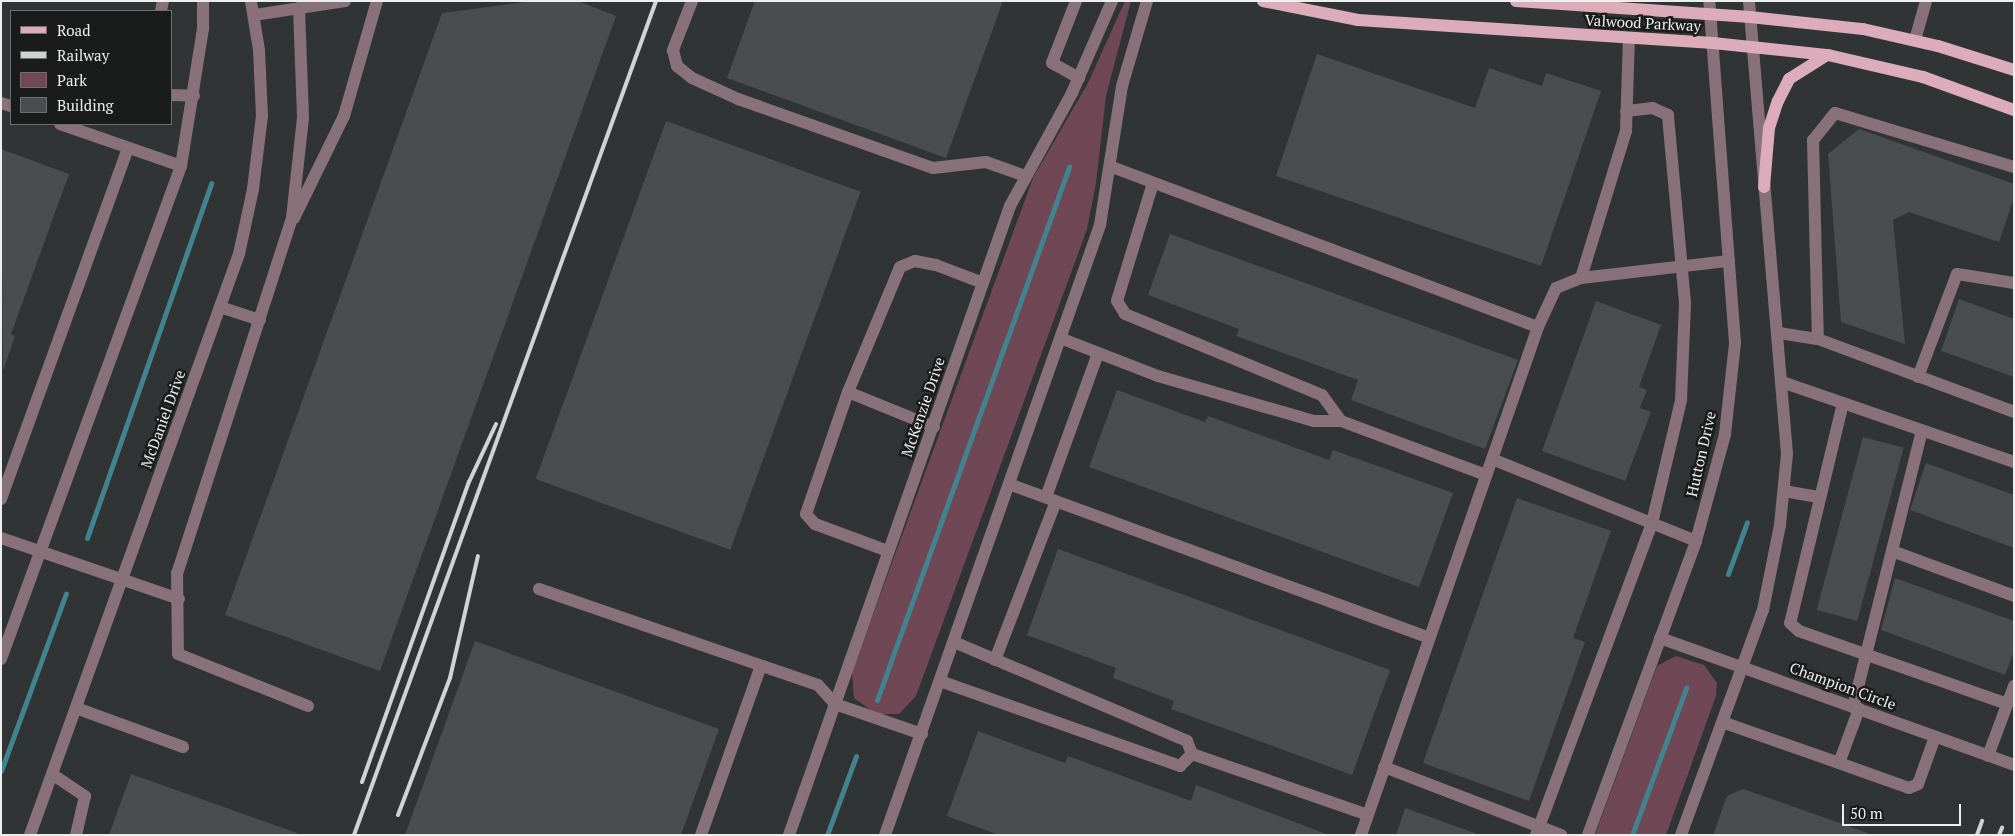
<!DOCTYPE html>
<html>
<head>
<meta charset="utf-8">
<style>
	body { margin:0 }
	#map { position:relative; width:2015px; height:836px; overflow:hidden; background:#313435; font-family:"PT Serif",serif }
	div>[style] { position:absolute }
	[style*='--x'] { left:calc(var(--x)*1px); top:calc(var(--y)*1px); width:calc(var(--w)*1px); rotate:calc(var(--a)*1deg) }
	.green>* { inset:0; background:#704754 }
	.stream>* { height:5px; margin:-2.5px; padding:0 2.5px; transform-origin:2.5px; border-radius:2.5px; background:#41838f }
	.building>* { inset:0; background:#4a4d4e; transform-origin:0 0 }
	.minor>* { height:12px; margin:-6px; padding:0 6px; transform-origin:6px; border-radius:6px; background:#887178 }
	.major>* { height:12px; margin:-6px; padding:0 6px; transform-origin:6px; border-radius:6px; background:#dcacbb }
	.rail>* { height:4px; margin:-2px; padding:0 2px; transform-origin:2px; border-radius:2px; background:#d0d3d3 }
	span { translate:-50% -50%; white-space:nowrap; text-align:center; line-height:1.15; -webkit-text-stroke:5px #1a1c1c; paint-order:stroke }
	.street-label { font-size:15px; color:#edefef }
	.frame { position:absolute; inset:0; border:2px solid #edefef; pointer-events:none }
	.legend { position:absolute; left:10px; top:10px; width:162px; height:115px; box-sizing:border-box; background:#1a1c1c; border:1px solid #6e7070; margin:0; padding:6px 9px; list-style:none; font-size:15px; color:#edefef }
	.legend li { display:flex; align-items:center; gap:10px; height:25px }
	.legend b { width:25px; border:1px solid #6e7070 }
	.scale { position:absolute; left:1842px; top:804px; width:119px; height:22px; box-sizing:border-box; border:2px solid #edefef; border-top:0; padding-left:6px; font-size:15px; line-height:18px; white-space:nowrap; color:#edefef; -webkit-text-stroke:4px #1a1c1c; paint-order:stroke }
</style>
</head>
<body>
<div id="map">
	<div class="green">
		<i style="clip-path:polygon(1125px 1px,1131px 1px,1106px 96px,1096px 183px,1087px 229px,916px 696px,899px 714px,876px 714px,854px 698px,852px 672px,1033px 178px,1088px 83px)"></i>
		<i style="clip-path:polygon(1676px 656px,1704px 665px,1717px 683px,1716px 696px,1666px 835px,1595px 835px,1657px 666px)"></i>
	</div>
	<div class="stream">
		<i style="--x:87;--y:538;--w:376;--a:-70.7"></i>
		<i style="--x:1728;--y:574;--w:55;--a:-69.9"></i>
		<i style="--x:877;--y:700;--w:567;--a:-70.19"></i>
		<i style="--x:1;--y:771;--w:189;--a:-69.9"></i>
		<i style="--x:827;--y:835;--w:84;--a:-69.8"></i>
		<i style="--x:1632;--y:835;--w:157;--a:-69.8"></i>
	</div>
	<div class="building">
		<i style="clip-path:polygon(533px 1px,578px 1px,616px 16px,380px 671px,225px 615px,442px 13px)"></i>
		<i style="clip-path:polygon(755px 1px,1003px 1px,946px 158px,727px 78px)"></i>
		<i style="clip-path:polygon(1317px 54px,1475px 108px,1489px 68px,1542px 86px,1546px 73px,1601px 91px,1541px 266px,1276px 176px)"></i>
		<i style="left:666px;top:121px;width:207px;height:381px;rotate:20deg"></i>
		<i style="clip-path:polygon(1859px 129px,2014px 184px,2014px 197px,1999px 242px,1909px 212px,1893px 220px,1905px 344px,1841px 322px,1828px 154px)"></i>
		<i style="clip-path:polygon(1px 149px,69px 174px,11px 334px,15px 336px,3px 371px)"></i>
		<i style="clip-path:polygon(1170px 234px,1518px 360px,1485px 449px,1351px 400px,1358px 380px,1236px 336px,1239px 329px,1148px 295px)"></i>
		<i style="clip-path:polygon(1959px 299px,2014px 319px,2014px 377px,1941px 351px)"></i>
		<i style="clip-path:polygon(1596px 301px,1661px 325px,1639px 387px,1647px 390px,1640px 408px,1651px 412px,1625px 481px,1542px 451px)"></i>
		<i style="clip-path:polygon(1117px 390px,1205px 422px,1208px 416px,1329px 460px,1333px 450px,1453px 493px,1419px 587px,1089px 467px)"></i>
		<i style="left:1863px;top:437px;width:42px;height:179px;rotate:15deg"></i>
		<i style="clip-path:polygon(1926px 463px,2014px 495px,2014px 548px,1910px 510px)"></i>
		<i style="clip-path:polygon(1517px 498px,1611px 531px,1573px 638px,1585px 642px,1529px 801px,1423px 763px)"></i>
		<i style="clip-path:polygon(1058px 549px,1390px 670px,1352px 775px,1171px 709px,1174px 701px,1113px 678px,1116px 668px,1027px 635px)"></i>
		<i style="clip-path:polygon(1895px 578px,2014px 621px,2014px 651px,2005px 675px,1881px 630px)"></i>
		<i style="clip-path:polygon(475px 641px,719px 729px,681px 835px,405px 835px)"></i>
		<i style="clip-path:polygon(978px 731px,1065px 763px,1068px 756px,1191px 801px,1196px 785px,1329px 835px,999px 835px,947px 816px)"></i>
		<i style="clip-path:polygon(131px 774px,297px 833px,297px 835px,109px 835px)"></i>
		<i style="clip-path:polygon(1743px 789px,1868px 833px,1867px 835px,1713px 835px,1727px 796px)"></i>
		<i style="clip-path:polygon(1405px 808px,1475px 833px,1475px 835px,1396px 835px)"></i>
	</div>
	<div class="minor">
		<i style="--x:692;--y:1;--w:53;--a:111.2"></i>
		<i style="--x:673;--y:50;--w:16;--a:76"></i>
		<i style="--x:677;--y:66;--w:19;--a:39"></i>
		<i style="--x:692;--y:78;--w:51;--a:24.5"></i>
		<i style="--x:738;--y:99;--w:207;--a:19.5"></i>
		<i style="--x:933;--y:168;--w:53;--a:-6.5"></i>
		<i style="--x:986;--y:162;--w:41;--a:19.7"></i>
		<i style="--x:1076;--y:1;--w:66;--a:111.2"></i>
		<i style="--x:1052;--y:63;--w:31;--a:29"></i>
		<i style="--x:299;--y:8;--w:110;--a:87.9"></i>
		<i style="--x:303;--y:118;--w:101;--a:96.3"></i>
		<i style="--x:292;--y:218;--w:373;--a:107.9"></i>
		<i style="--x:177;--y:573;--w:81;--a:89.3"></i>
		<i style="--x:178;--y:654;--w:140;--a:21.8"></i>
		<i style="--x:161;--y:11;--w:10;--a:-79"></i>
		<i style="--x:254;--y:15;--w:92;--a:-8.7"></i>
		<i style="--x:1915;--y:40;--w:41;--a:-74.2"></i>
		<i style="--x:171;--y:95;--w:23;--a:2"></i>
		<i style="--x:1;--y:103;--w:10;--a:17"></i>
		<i style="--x:60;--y:124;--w:128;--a:19.1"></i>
		<i style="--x:1112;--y:167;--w:455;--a:20.6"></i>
		<i style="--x:1538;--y:327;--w:538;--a:109.21"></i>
		<i style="--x:2014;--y:167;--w:187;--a:-163.2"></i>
		<i style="--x:1835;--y:113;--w:35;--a:129"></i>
		<i style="--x:1813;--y:140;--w:199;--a:88.6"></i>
		<i style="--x:1818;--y:339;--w:209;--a:20.4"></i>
		<i style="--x:1153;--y:183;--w:123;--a:107"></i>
		<i style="--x:1117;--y:301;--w:15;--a:58"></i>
		<i style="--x:1125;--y:314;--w:213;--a:22.4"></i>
		<i style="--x:1322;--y:395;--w:32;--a:54"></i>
		<i style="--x:294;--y:218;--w:114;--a:-63.9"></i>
		<i style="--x:344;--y:116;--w:120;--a:-74"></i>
		<i style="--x:1581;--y:278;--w:149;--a:-6.6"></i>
		<i style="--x:220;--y:307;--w:42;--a:18"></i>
		<i style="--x:1538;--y:327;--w:43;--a:-65.2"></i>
		<i style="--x:1556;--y:288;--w:27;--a:-22"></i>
		<i style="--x:1581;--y:278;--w:154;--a:-73"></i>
		<i style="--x:1626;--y:131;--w:93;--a:-88.2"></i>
		<i style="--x:1779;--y:333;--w:39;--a:9"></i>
		<i style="--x:1060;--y:338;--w:105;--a:21.2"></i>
		<i style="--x:1158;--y:376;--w:162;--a:16.1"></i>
		<i style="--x:1314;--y:421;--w:27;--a:0"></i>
		<i style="--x:1341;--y:421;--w:155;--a:20.4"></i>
		<i style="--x:1918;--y:377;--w:110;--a:-69.3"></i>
		<i style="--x:1957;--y:274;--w:58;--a:9"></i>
		<i style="--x:1782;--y:382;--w:245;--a:19"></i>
		<i style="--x:848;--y:392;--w:129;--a:109"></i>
		<i style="--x:806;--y:514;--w:13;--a:48"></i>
		<i style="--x:815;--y:524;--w:78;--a:20.3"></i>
		<i style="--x:1843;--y:403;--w:226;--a:103.5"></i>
		<i style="--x:1790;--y:623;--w:12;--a:42"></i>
		<i style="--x:1799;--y:631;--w:220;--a:19.3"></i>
		<i style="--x:934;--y:427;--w:93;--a:-157.9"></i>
		<i style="--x:848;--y:392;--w:135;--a:-67.4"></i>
		<i style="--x:900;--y:267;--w:16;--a:-22"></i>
		<i style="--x:915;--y:261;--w:21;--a:11"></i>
		<i style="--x:936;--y:265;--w:50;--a:21"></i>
		<i style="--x:1492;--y:459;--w:220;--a:21.9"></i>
		<i style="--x:1009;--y:484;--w:447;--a:20.1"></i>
		<i style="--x:1784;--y:491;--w:36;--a:10"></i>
		<i style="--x:1046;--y:497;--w:153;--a:-70.1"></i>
		<i style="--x:1;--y:499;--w:373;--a:-70.1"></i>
		<i style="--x:1;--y:538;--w:188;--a:18.9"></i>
		<i style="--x:1892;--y:551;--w:130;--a:20.2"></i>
		<i style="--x:539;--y:589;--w:295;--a:19"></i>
		<i style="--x:818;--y:685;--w:25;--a:48"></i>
		<i style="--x:835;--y:704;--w:92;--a:19"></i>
		<i style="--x:1660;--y:638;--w:376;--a:19.7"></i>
		<i style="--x:954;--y:642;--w:253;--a:23"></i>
		<i style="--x:1187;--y:741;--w:14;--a:69"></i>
		<i style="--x:1192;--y:754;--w:186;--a:19.1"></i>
		<i style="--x:1;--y:659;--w:525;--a:-69.94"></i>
		<i style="--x:181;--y:166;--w:139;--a:-80.9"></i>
		<i style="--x:203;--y:29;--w:28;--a:-90"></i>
		<i style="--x:995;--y:660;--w:170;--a:-69"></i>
		<i style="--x:940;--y:681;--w:255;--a:19.5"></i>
		<i style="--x:1180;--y:766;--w:17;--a:-45"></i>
		<i style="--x:1853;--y:707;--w:285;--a:-76"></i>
		<i style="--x:76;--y:708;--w:114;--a:20"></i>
		<i style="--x:1722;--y:722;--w:124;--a:19.3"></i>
		<i style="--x:1839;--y:763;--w:58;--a:-69.7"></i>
		<i style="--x:1988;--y:756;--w:75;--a:-69.6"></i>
		<i style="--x:1839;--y:763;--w:74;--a:19.7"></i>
		<i style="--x:1909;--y:788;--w:10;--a:-24"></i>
		<i style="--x:1918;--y:784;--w:50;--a:-70.1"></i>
		<i style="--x:1384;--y:767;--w:190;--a:21"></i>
		<i style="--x:52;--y:774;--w:40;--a:34"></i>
		<i style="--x:85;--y:796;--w:40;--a:103"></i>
		<i style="--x:30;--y:835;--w:617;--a:-70.22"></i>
		<i style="--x:239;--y:254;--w:66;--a:-77.8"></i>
		<i style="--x:253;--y:189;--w:74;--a:-83"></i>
		<i style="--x:262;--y:116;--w:66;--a:-92.6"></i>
		<i style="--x:259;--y:50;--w:50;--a:-99.3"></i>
		<i style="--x:701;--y:835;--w:179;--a:-70.5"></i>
		<i style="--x:789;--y:835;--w:667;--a:-70.64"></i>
		<i style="--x:1010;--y:206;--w:129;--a:-61.2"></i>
		<i style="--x:1072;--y:93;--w:100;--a:-66.5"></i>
		<i style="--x:885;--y:835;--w:647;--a:-70.58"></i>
		<i style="--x:1100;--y:225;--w:141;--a:-81"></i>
		<i style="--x:1122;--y:86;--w:89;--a:-73.6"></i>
		<i style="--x:1536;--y:835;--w:333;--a:-69.6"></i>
		<i style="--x:1652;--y:523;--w:126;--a:-76.7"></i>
		<i style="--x:1681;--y:400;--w:97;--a:-87.6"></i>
		<i style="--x:1685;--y:303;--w:189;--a:-95.2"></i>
		<i style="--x:1668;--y:115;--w:17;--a:-156"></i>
		<i style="--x:1652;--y:108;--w:26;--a:173"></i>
		<i style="--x:1588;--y:835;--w:313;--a:-69.8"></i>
		<i style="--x:1696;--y:541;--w:111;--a:-74.8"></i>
		<i style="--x:1725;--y:434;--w:92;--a:-83.7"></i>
		<i style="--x:1735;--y:343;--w:343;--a:-94.3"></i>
		<i style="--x:1681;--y:835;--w:239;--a:-70"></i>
		<i style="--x:1763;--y:610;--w:87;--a:-78.7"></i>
		<i style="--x:1780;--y:525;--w:71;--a:-84.4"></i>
		<i style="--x:1787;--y:454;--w:455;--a:-94.8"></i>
	</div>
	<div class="major">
		<i style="--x:1263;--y:1;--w:97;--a:11.3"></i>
		<i style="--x:1358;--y:20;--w:356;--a:3.7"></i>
		<i style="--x:1713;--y:43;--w:116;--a:6"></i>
		<i style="--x:1828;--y:55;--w:98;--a:13"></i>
		<i style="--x:1923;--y:77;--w:97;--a:19.9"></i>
		<i style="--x:1516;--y:1;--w:235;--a:3.9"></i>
		<i style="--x:1750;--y:17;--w:114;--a:6.1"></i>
		<i style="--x:1863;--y:29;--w:77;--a:12.8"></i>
		<i style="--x:1938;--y:46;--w:80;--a:17.5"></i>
		<i style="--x:1764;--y:187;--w:59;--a:-85.2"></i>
		<i style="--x:1769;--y:128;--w:28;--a:-72"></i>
		<i style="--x:1778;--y:101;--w:25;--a:-63"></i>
		<i style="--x:1789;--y:79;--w:45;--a:-32.3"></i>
	</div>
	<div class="rail">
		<i style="--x:362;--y:782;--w:319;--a:-70.4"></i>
		<i style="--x:469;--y:482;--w:64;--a:-65"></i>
		<i style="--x:398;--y:815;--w:147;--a:-69.2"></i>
		<i style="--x:450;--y:678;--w:125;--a:-77.1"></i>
		<i style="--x:354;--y:835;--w:887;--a:-70.09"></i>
		<i style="--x:1977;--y:835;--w:15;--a:-70"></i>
		<i style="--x:1999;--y:835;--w:8;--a:-67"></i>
	</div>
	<div class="street-label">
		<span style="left:1643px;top:23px;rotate:3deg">Valwood Parkway</span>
		<span style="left:923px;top:407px;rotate:-71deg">McKenzie Drive</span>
		<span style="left:163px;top:419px;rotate:-70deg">McDaniel Drive</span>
		<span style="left:1701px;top:454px;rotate:-77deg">Hutton Drive</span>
		<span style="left:1843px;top:686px;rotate:20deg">Champion Circle</span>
	</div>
	<div class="frame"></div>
	<ul class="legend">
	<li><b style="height:6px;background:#dcacbb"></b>Road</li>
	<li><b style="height:6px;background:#d0d3d3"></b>Railway</li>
	<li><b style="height:14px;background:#704754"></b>Park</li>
	<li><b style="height:14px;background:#4a4d4e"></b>Building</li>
	</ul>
	<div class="scale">50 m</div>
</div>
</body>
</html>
